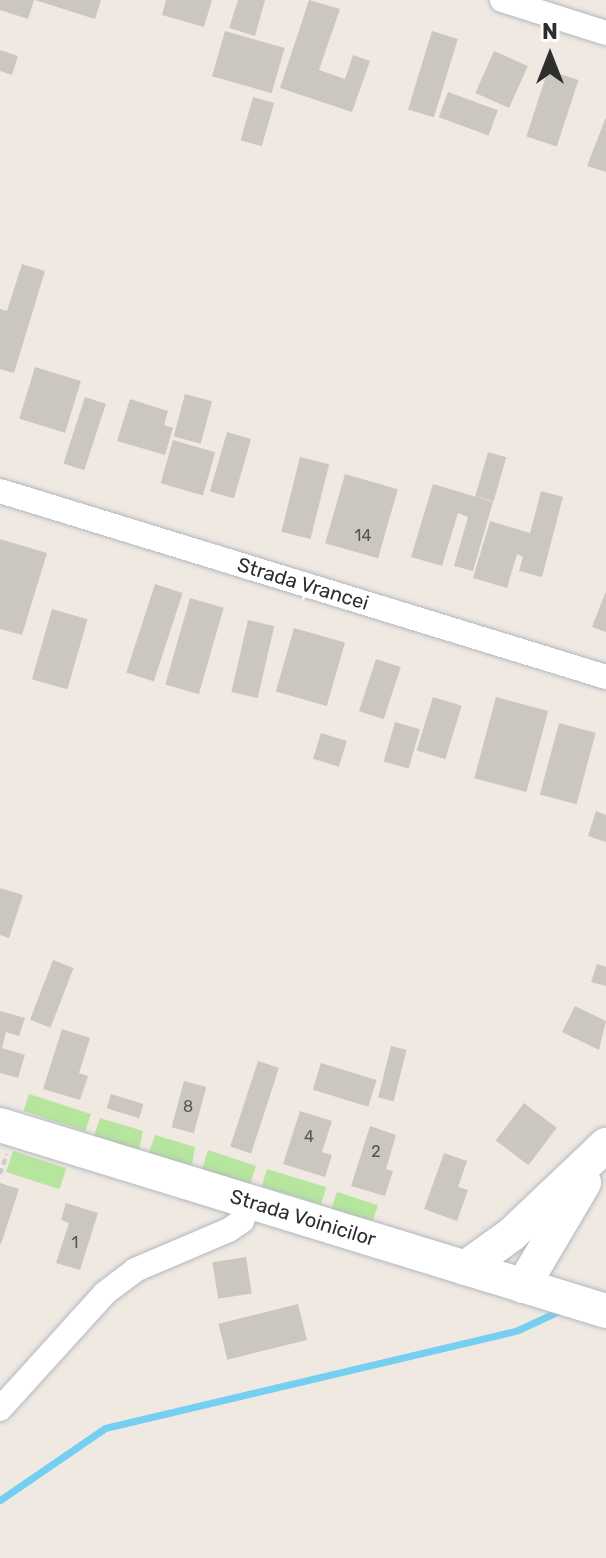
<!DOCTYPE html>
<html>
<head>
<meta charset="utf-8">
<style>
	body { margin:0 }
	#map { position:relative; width:606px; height:1558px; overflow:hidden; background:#efe9e1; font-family:Rubik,sans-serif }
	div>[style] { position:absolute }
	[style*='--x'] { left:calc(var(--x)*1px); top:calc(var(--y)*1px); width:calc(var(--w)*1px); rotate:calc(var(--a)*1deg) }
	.green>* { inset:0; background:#b6e59e; transform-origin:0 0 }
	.stream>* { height:7px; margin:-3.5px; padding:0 3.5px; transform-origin:3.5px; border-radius:3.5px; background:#75cff0 }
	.building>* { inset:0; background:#cbc7bf; transform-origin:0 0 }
	.path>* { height:4px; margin-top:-2px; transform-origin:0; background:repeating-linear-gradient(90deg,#c9c9c9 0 6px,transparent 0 10px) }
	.roads { filter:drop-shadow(0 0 2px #b4b7c1) drop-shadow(0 0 2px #b4b7c1) }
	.street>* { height:24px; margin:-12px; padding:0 12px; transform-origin:12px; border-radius:12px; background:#fff }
	.secondary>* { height:34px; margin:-17px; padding:0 17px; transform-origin:17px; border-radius:17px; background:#fff }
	span { translate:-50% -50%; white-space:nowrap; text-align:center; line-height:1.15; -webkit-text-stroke:8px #fff; paint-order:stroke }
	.number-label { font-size:16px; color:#555452 }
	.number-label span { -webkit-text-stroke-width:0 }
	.street-label { font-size:20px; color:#2e2e2e }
	.north { position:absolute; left:510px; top:16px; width:80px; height:80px; -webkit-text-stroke:6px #fff; paint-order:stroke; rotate:0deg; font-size:22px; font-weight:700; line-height:32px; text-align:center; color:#2e2e2e }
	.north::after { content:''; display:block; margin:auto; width:28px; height:36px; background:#2e2e2e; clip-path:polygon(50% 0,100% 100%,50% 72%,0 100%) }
</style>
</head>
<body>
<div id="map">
	<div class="green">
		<i style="left:29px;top:1094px;width:65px;height:18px;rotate:18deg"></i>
		<i style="clip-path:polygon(100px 1118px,143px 1131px,139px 1150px,93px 1139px)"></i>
		<i style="clip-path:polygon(155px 1135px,195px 1147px,192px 1165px,185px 1168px,148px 1156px)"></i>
		<i style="clip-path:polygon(208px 1150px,256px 1166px,250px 1184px,201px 1173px)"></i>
		<i style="left:13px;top:1151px;width:56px;height:22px;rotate:18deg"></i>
		<i style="left:267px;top:1169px;width:62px;height:18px;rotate:17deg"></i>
		<i style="left:337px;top:1192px;width:43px;height:22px;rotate:18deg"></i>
	</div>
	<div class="stream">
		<i style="--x:0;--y:1500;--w:127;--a:-34.4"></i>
		<i style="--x:105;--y:1428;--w:424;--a:-13.3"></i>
		<i style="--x:518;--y:1330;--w:47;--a:-24.9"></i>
	</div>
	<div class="building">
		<i style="clip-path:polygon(0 0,34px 0,28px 19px,0 10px)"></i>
		<i style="clip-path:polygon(35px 0,101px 0,95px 19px)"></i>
		<i style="clip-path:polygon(166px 0,212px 0,204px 27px,162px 15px)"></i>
		<i style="clip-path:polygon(238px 0,265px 0,255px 36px,229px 28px)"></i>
		<i style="clip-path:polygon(309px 0,340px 9px,319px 70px,345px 79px,353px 55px,370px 61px,352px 112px,280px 88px)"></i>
		<i style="left:225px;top:31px;width:62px;height:47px;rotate:16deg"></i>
		<i style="left:432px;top:31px;width:27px;height:82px;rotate:17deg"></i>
		<i style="clip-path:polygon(0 50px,18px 56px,12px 75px,0 71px)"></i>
		<i style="left:494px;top:51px;width:37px;height:46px;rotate:24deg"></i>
		<i style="left:548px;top:70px;width:32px;height:70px;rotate:18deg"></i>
		<i style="left:448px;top:92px;width:53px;height:27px;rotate:20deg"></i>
		<i style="left:253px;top:97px;width:22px;height:45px;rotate:16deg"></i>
		<i style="clip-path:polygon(606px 117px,606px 172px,587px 166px)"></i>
		<i style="clip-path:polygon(22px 264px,45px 271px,14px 373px,0 369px,0 309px,7px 311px)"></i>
		<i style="left:35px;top:367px;width:48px;height:54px;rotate:17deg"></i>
		<i style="left:185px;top:394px;width:28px;height:44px;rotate:15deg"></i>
		<i style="left:85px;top:397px;width:22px;height:70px;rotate:18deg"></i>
		<i style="clip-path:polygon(130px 399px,168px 411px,164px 425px,173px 428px,165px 455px,117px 441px)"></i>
		<i style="left:227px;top:432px;width:25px;height:62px;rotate:16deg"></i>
		<i style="left:173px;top:440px;width:44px;height:45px;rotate:16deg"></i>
		<i style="left:488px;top:452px;width:19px;height:46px;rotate:16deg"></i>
		<i style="left:300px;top:457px;width:30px;height:77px;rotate:14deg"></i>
		<i style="left:345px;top:474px;width:55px;height:72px;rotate:16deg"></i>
		<i style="clip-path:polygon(433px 484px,493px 502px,473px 571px,454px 566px,468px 517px,458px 513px,442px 566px,411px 557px)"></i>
		<i style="clip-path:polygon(541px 491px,563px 497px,542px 577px,519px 571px,523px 557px,517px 554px,507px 588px,473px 578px,490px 521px,530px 533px)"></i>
		<i style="clip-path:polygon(0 539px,47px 553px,22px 635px,0 629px)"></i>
		<i style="left:155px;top:584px;width:29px;height:93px;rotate:18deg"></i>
		<i style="clip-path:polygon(606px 591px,606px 632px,592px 627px)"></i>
		<i style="left:190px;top:598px;width:35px;height:90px;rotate:16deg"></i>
		<i style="left:52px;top:609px;width:37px;height:73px;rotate:16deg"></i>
		<i style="left:248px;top:620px;width:27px;height:74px;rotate:13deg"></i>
		<i style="left:294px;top:628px;width:53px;height:66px;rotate:16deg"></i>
		<i style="left:376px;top:659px;width:26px;height:55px;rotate:18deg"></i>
		<i style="left:433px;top:697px;width:30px;height:56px;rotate:17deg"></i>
		<i style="left:496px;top:697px;width:54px;height:84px;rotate:15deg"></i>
		<i style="left:395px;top:722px;width:26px;height:41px;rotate:16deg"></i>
		<i style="left:559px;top:723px;width:38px;height:74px;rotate:15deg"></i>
		<i style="left:321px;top:733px;width:27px;height:27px;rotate:17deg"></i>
		<i style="clip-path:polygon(596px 811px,606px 815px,606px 842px,588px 836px)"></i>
		<i style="clip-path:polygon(0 888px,23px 895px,9px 938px,0 935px)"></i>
		<i style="left:53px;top:960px;width:22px;height:64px;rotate:21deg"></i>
		<i style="clip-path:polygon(597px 964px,606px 967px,606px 986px,591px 982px)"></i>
		<i style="clip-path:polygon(575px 1006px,606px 1021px,599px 1050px,562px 1032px)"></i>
		<i style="clip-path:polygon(0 1011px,25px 1018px,19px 1036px,6px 1032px,2px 1048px,25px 1055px,18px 1078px,0 1073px)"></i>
		<i style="clip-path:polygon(62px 1029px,90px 1038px,79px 1073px,88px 1076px,80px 1100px,43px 1089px)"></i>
		<i style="left:391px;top:1046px;width:16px;height:53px;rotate:14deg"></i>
		<i style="left:258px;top:1061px;width:22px;height:90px;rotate:18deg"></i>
		<i style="left:321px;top:1063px;width:58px;height:28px;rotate:17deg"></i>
		<i style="left:184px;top:1081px;width:23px;height:48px;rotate:15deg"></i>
		<i style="left:111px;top:1094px;width:34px;height:15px;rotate:17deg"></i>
		<i style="left:524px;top:1103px;width:41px;height:47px;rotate:37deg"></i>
		<i style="clip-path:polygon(300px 1111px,332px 1121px,322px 1152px,332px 1155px,325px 1177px,283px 1164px)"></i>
		<i style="clip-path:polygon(370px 1126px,396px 1135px,386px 1169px,393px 1171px,385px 1196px,351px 1186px)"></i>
		<i style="clip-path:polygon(444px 1153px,467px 1161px,458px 1187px,468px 1190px,457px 1221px,424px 1209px)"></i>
		<i style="clip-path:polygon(0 1183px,19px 1189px,1px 1244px,0 1244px)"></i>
		<i style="clip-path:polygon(66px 1203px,98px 1213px,80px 1270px,56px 1263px,69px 1223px,61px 1220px)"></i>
		<i style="left:246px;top:1257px;width:37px;height:34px;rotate:81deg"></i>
		<i style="left:298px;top:1304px;width:37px;height:82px;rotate:76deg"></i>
	</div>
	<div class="path">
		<i style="--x:0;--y:1174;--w:21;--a:-71"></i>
	</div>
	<div class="roads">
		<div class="street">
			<i style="--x:502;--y:0;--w:109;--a:17.6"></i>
			<i style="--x:0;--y:491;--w:634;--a:17.06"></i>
			<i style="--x:0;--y:1409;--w:156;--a:-47.8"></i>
			<i style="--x:105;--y:1293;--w:38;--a:-37"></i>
			<i style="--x:135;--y:1270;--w:102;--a:-23.1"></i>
			<i style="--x:229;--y:1230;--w:16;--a:-35"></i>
			<i style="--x:242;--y:1221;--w:21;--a:-67"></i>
		</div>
		<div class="secondary">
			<i style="--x:0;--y:1125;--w:634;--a:17.06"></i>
			<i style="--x:465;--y:1268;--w:57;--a:-35.7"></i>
			<i style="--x:511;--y:1235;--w:131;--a:-43.5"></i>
			<i style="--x:523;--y:1286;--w:120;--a:-59.4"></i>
		</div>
	</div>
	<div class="number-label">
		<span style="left:363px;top:536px">14</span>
		<span style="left:188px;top:1107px">8</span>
		<span style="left:309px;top:1137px">4</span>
		<span style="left:376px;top:1152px">2</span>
		<span style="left:75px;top:1243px">1</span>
	</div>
	<div class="street-label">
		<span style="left:303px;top:584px;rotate:17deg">Strada Vrancei</span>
		<span style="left:303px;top:1218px;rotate:17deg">Strada Voinicilor</span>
	</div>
	<div class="north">N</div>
</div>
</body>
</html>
